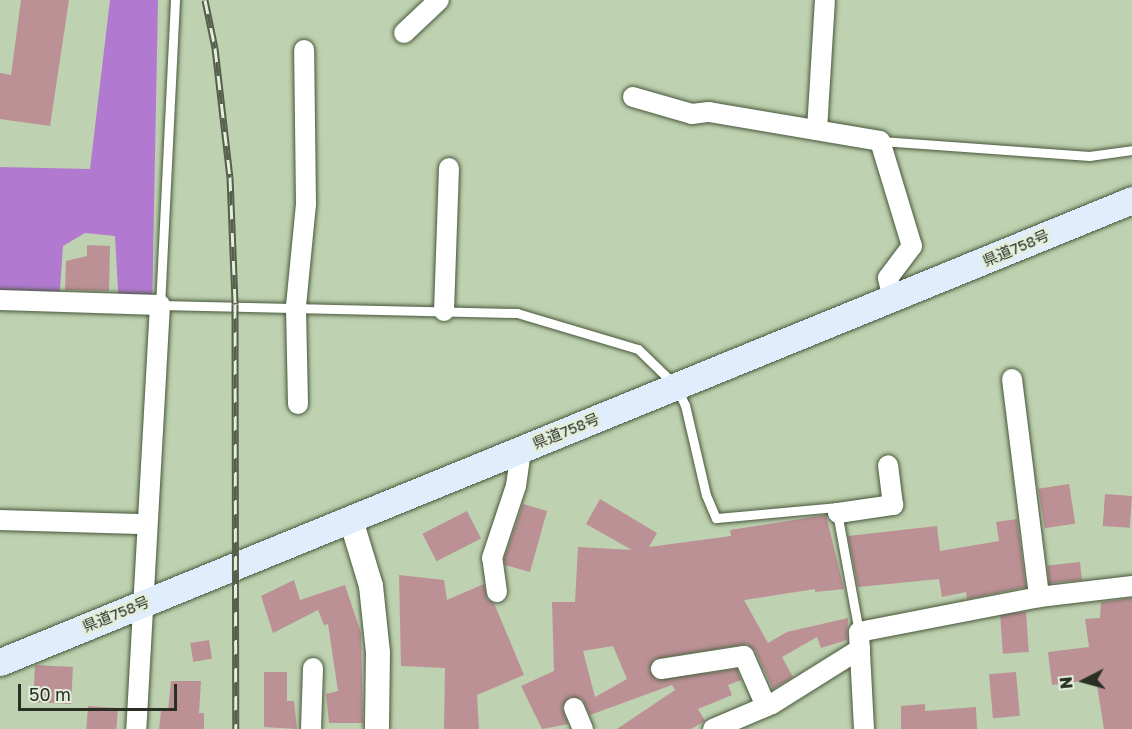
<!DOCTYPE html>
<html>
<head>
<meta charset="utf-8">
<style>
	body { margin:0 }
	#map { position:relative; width:1132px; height:729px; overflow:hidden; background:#bed1b0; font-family:"Golos Text","Noto Sans JP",sans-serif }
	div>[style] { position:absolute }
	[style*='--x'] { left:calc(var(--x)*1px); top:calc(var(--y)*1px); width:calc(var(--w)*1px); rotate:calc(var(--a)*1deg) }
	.forest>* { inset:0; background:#b17ad0 }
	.building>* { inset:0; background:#bb9195; transform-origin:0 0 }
	.roads { filter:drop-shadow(0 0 2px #46573a) drop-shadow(0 0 2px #46573a) }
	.service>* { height:9px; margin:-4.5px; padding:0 4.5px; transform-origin:4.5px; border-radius:4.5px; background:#fff }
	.minor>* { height:20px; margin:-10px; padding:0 10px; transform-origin:10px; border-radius:10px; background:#fff }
	.tertiary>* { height:24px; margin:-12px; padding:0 12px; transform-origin:12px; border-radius:12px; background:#fff }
	.secondary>* { height:27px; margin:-13.5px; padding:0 13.5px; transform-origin:13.5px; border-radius:13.5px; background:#e0edfd }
	.rail>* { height:7px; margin-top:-3.5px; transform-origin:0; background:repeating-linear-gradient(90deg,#e4eedd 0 14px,#56604d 0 28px); box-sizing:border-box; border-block:2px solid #56604d }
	span { translate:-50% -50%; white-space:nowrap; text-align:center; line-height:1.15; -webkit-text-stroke:6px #e4eedd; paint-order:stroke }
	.street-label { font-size:15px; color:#293023 }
	.north { position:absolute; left:1054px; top:651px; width:60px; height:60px; -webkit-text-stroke:4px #e4eedd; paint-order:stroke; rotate:264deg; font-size:16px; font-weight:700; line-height:24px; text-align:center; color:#293023 }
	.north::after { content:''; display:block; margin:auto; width:21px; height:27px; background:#293023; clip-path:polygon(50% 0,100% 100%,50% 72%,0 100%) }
	.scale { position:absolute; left:18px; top:684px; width:159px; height:27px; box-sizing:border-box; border:3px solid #293023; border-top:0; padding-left:8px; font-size:18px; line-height:21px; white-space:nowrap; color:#293023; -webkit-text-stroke:4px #e4eedd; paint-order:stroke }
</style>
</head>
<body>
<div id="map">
	<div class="forest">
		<i style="clip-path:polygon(110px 0,158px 0,152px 312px,119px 308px,115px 236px,85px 233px,63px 246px,59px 303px,0 299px,0 167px,90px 169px)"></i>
	</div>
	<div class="building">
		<i style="clip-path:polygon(21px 0,69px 0,50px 126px,0 119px,0 73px,11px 75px)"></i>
		<i style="clip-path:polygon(87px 245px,110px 246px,109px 291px,65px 290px,66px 261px,87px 256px)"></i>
		<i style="left:1069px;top:484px;width:40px;height:31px;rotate:81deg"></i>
		<i style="left:1105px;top:494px;width:27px;height:32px;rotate:4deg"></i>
		<i style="clip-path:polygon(evenodd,600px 499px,657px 533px,649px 547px,731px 536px,730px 530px,826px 515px,844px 589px,815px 592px,815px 589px,744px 600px,768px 643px,787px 632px,848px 618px,847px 640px,821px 648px,817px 637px,782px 657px,793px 677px,773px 689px,755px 651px,747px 644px,654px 659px,649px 670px,657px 680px,737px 669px,741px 680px,728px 685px,732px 695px,698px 709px,705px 721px,691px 729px,617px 729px,675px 690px,672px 685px,590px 715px,582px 699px,570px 697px,562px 707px,568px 724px,542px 729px,521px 686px,554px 671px,552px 602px,575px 602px,578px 547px,632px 550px,586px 524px,600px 499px,613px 646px,627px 679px,595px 697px,583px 651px,613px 646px)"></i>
		<i style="clip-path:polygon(523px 504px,547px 511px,530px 572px,505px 565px,504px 559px)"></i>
		<i style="left:467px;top:511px;width:31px;height:50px;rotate:63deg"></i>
		<i style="clip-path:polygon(1017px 519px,1026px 587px,967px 599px,966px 592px,942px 597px,939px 579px,858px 587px,848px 536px,937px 526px,940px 551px,999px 541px,996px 522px)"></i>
		<i style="left:1080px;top:562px;width:18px;height:33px;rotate:84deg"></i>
		<i style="clip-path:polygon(399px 575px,444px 580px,447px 600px,484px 584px,487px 599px,494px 603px,524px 675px,477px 695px,479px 729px,444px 729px,445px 668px,401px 666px)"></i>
		<i style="clip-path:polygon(294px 580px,300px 600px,345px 585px,361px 633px,363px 723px,329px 723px,326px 694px,338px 691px,328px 624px,324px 625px,318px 610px,273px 633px,261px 596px)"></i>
		<i style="clip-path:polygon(1132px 598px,1132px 729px,1104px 729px,1096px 679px,1052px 685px,1048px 652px,1089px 647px,1085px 619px,1100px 618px,1101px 602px)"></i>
		<i style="left:1026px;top:612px;width:40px;height:26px;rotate:86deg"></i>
		<i style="left:209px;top:640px;width:19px;height:19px;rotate:81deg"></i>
		<i style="left:35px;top:665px;width:38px;height:37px;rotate:3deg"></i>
		<i style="clip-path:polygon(264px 672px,287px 672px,287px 701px,294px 701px,297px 729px,264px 727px)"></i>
		<i style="left:1016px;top:672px;width:44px;height:27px;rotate:85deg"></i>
		<i style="clip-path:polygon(171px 681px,201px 681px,199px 713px,204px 713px,204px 729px,159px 729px,161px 711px,168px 711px)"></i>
		<i style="clip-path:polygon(925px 704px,925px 711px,976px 707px,977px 729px,901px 729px,901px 706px)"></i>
		<i style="left:88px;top:706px;width:30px;height:23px;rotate:4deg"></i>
	</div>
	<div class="roads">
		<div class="service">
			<i style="--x:175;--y:0;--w:305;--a:92.8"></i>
			<i style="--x:160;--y:305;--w:357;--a:1.3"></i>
			<i style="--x:517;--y:313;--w:126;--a:16.6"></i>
			<i style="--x:638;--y:349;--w:53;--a:44.2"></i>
			<i style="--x:676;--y:386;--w:21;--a:65"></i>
			<i style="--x:685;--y:405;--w:92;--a:76.9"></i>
			<i style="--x:706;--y:495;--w:25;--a:67"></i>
			<i style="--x:716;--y:518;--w:121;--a:-5.2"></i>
			<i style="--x:836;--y:507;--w:127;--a:79.6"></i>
			<i style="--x:881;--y:141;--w:209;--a:4.1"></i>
			<i style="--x:1089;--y:156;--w:43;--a:-7.9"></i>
		</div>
		<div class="minor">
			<i style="--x:404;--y:33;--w:48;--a:-43.3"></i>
			<i style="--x:633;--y:97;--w:61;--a:16.1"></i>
			<i style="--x:692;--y:114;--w:17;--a:-7"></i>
			<i style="--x:709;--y:112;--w:173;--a:9.6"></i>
			<i style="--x:880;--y:141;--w:110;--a:73.1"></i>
			<i style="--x:912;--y:246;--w:40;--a:127"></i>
			<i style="--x:888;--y:278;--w:22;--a:77"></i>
			<i style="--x:817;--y:130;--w:130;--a:-86.5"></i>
			<i style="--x:0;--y:300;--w:160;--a:1.8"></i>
			<i style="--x:160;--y:305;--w:425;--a:93.2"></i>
			<i style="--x:444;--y:311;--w:143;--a:-88"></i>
			<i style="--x:1012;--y:379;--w:220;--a:82.9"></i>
			<i style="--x:298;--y:404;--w:98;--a:-91.2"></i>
			<i style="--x:296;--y:306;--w:102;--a:-84.4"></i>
			<i style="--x:306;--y:204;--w:154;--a:-90.7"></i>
			<i style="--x:838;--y:513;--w:56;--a:-8.3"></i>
			<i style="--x:893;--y:505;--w:40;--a:-97.1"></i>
			<i style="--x:0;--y:520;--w:147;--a:1.6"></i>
			<i style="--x:497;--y:592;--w:34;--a:-98"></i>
			<i style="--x:492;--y:558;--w:76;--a:-71.6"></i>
			<i style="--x:516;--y:486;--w:36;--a:-82"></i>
			<i style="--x:661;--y:669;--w:84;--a:-8.9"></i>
			<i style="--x:744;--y:656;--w:55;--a:66.3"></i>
			<i style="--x:574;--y:708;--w:23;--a:67"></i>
			<i style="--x:311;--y:729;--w:61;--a:-88.1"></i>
			<i style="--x:713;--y:729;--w:64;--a:-23"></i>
			<i style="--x:772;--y:704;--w:104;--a:-32"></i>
			<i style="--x:864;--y:729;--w:97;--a:-93"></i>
			<i style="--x:859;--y:632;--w:183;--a:-11"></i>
			<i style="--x:1039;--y:597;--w:94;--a:-6.7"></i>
		</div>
		<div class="tertiary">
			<i style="--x:351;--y:520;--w:69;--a:73.1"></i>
			<i style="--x:371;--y:586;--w:67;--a:84"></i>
			<i style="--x:378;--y:653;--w:76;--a:90.8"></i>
		</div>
		<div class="secondary">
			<i style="--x:0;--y:662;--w:1223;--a:-22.2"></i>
		</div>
	</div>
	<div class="rail">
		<i style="--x:205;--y:0;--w:49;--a:78.2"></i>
		<i style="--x:215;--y:48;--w:130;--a:83.4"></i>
		<i style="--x:230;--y:177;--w:127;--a:87.7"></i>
		<i style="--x:235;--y:304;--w:425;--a:89.9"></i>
	</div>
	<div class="street-label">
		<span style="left:1016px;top:248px;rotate:-23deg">県道758号</span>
		<span style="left:566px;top:431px;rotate:-22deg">県道758号</span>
		<span style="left:116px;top:614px;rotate:-22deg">県道758号</span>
	</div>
	<div class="north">N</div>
	<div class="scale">50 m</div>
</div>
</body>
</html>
